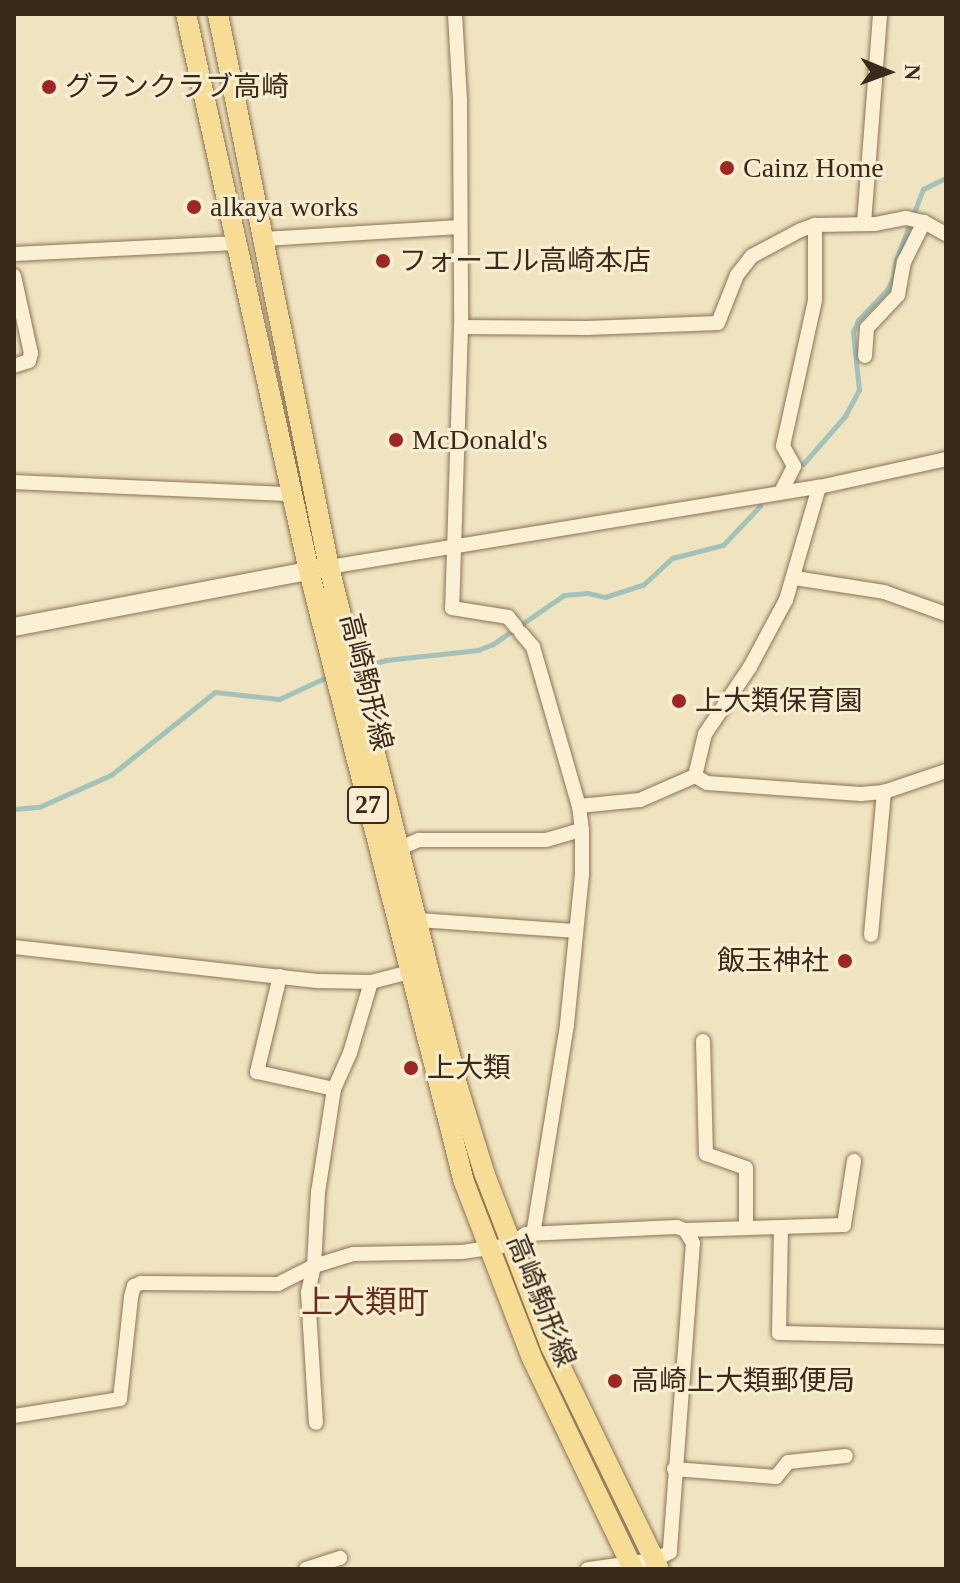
<!DOCTYPE html>
<html>
<head>
<meta charset="utf-8">
<style>
	body { margin:0 }
	#map { position:relative; width:960px; height:1583px; overflow:hidden; background:#f0e4c0; font-family:"Times New Roman","Noto Sans JP",serif }
	div>[style] { position:absolute }
	[style*='--x'] { left:calc(var(--x)*1px); top:calc(var(--y)*1px); width:calc(var(--w)*1px); rotate:calc(var(--a)*1deg) }
	.stream>* { height:5px; margin:-2.5px; padding:0 2.5px; transform-origin:2.5px; border-radius:2.5px; background:#a3c2ba }
	.roads { filter:drop-shadow(0 0 2px #8a7457) drop-shadow(0 0 2px #8a7457) }
	.street>* { height:14px; margin:-7px; padding:0 7px; transform-origin:7px; border-radius:7px; background:#fbf0d3 }
	.secondary>* { height:18px; margin:-9px; padding:0 9px; transform-origin:9px; border-radius:9px; background:#fbf0d3 }
	.primary>* { height:20px; margin:-10px; padding:0 10px; transform-origin:10px; border-radius:10px; background:#f6dc95 }
	.dots>* { width:22px; height:22px; translate:-50% -50%; box-sizing:border-box; border:4px solid #f7edd0; border-radius:50% }
	span { translate:-50% -50%; white-space:nowrap; text-align:center; line-height:1.15; -webkit-text-stroke:6px #f7edd0; paint-order:stroke }
	.shield-label span { padding:2px 6px; background:#f7edd0; border:2px solid; border-radius:6px; -webkit-text-stroke-width:0 }
	.shield-label { font-size:26px; color:#392b1c; font-weight:700 }
	.poi-label { font-size:28px; color:#392b1c }
	.left { translate:0 -50%; text-align:left }
	.right { translate:-100% -50%; text-align:right }
	.street-label { font-size:28px; color:#392b1c }
	.quarter-label { font-size:32px; color:#682d19 }
	.frame { position:absolute; inset:0; border:16px solid #392b1c; pointer-events:none }
	.north { position:absolute; left:848px; top:32px; width:80px; height:80px; -webkit-text-stroke:6px #f7edd0; paint-order:stroke; rotate:91deg; font-size:22px; font-weight:700; line-height:32px; text-align:center; color:#392b1c }
	.north::after { content:''; display:block; margin:auto; width:28px; height:36px; background:#392b1c; clip-path:polygon(50% 0,100% 100%,50% 72%,0 100%) }
</style>
</head>
<body>
<div id="map">
	<div class="stream">
		<i style="--x:803;--y:464;--w:64;--a:-48.8"></i>
		<i style="--x:845;--y:416;--w:30;--a:-62"></i>
		<i style="--x:859;--y:390;--w:58;--a:-95.9"></i>
		<i style="--x:853;--y:332;--w:13;--a:-67"></i>
		<i style="--x:858;--y:320;--w:42;--a:-46"></i>
		<i style="--x:887;--y:290;--w:13;--a:-63"></i>
		<i style="--x:893;--y:278;--w:18;--a:-81"></i>
		<i style="--x:896;--y:260;--w:76;--a:-69.2"></i>
		<i style="--x:923;--y:189;--w:25;--a:-26"></i>
		<i style="--x:358;--y:668;--w:29;--a:-16"></i>
		<i style="--x:386;--y:660;--w:93;--a:-6.2"></i>
		<i style="--x:478;--y:650;--w:16;--a:-22"></i>
		<i style="--x:493;--y:644;--w:86;--a:-34.6"></i>
		<i style="--x:564;--y:595;--w:24;--a:-5"></i>
		<i style="--x:588;--y:593;--w:17;--a:13"></i>
		<i style="--x:605;--y:597;--w:40;--a:-18"></i>
		<i style="--x:643;--y:585;--w:40;--a:-43"></i>
		<i style="--x:672;--y:558;--w:53;--a:-14.3"></i>
		<i style="--x:723;--y:545;--w:54;--a:-46.5"></i>
		<i style="--x:14;--y:809;--w:25;--a:-5"></i>
		<i style="--x:39;--y:807;--w:79;--a:-24"></i>
		<i style="--x:111;--y:775;--w:133;--a:-38.6"></i>
		<i style="--x:215;--y:692;--w:64;--a:6.2"></i>
		<i style="--x:279;--y:699;--w:55;--a:-24.7"></i>
	</div>
	<div class="roads">
		<div class="street">
			<i style="--x:455;--y:14;--w:86;--a:86.7"></i>
			<i style="--x:460;--y:100;--w:227;--a:89.7"></i>
			<i style="--x:461;--y:327;--w:281;--a:91.8"></i>
			<i style="--x:452;--y:608;--w:57;--a:9.1"></i>
			<i style="--x:508;--y:617;--w:13;--a:51"></i>
			<i style="--x:864;--y:223;--w:210;--a:-85.6"></i>
			<i style="--x:264;--y:239;--w:196;--a:-3.5"></i>
			<i style="--x:14;--y:254;--w:223;--a:-2.8"></i>
			<i style="--x:14;--y:276;--w:79;--a:77.6"></i>
			<i style="--x:31;--y:353;--w:8;--a:104"></i>
			<i style="--x:29;--y:361;--w:16;--a:162"></i>
			<i style="--x:461;--y:327;--w:126;--a:0.5"></i>
			<i style="--x:587;--y:328;--w:131;--a:-2.2"></i>
			<i style="--x:718;--y:323;--w:52;--a:-68.4"></i>
			<i style="--x:737;--y:275;--w:24;--a:-52"></i>
			<i style="--x:752;--y:256;--w:55;--a:-28"></i>
			<i style="--x:801;--y:230;--w:15;--a:-20"></i>
			<i style="--x:815;--y:225;--w:60;--a:-1"></i>
			<i style="--x:875;--y:224;--w:32;--a:-11"></i>
			<i style="--x:906;--y:218;--w:18;--a:13"></i>
			<i style="--x:924;--y:222;--w:25;--a:29"></i>
			<i style="--x:865;--y:356;--w:28;--a:-86"></i>
			<i style="--x:867;--y:328;--w:45;--a:-46.8"></i>
			<i style="--x:898;--y:295;--w:34;--a:-80"></i>
			<i style="--x:904;--y:262;--w:45;--a:-63.4"></i>
			<i style="--x:14;--y:482;--w:278;--a:2.5"></i>
			<i style="--x:781;--y:492;--w:29;--a:-63"></i>
			<i style="--x:794;--y:466;--w:23;--a:-119"></i>
			<i style="--x:783;--y:446;--w:149;--a:-77.6"></i>
			<i style="--x:815;--y:300;--w:75;--a:-90"></i>
			<i style="--x:329;--y:567;--w:496;--a:-9.3"></i>
			<i style="--x:819;--y:487;--w:130;--a:-12.4"></i>
			<i style="--x:795;--y:578;--w:90;--a:8.9"></i>
			<i style="--x:884;--y:592;--w:66;--a:19.5"></i>
			<i style="--x:521;--y:633;--w:18;--a:49"></i>
			<i style="--x:533;--y:647;--w:166;--a:73.9"></i>
			<i style="--x:579;--y:806;--w:24;--a:83"></i>
			<i style="--x:582;--y:830;--w:44;--a:90"></i>
			<i style="--x:582;--y:874;--w:152;--a:95.7"></i>
			<i style="--x:567;--y:1025;--w:212;--a:99.2"></i>
			<i style="--x:695;--y:776;--w:43;--a:-76.6"></i>
			<i style="--x:705;--y:734;--w:81;--a:-56.1"></i>
			<i style="--x:750;--y:667;--w:76;--a:-61.8"></i>
			<i style="--x:786;--y:600;--w:118;--a:-73.7"></i>
			<i style="--x:695;--y:776;--w:14;--a:30"></i>
			<i style="--x:707;--y:783;--w:154;--a:4.1"></i>
			<i style="--x:861;--y:794;--w:23;--a:-5"></i>
			<i style="--x:884;--y:792;--w:65;--a:-18.7"></i>
			<i style="--x:579;--y:806;--w:61;--a:-5.6"></i>
			<i style="--x:640;--y:800;--w:60;--a:-23.6"></i>
			<i style="--x:400;--y:848;--w:21;--a:-23"></i>
			<i style="--x:419;--y:840;--w:127;--a:0"></i>
			<i style="--x:546;--y:840;--w:37;--a:-16"></i>
			<i style="--x:418;--y:920;--w:156;--a:4"></i>
			<i style="--x:871;--y:935;--w:144;--a:-84.8"></i>
			<i style="--x:14;--y:947;--w:307;--a:6.4"></i>
			<i style="--x:319;--y:981;--w:52;--a:1.1"></i>
			<i style="--x:371;--y:982;--w:40;--a:-14.4"></i>
			<i style="--x:280;--y:976;--w:99;--a:103.5"></i>
			<i style="--x:257;--y:1072;--w:79;--a:12.4"></i>
			<i style="--x:334;--y:1089;--w:104;--a:98.8"></i>
			<i style="--x:318;--y:1192;--w:74;--a:93.1"></i>
			<i style="--x:314;--y:1266;--w:28;--a:103"></i>
			<i style="--x:308;--y:1293;--w:130;--a:86.5"></i>
			<i style="--x:703;--y:1041;--w:113;--a:88.5"></i>
			<i style="--x:706;--y:1154;--w:42;--a:19.3"></i>
			<i style="--x:746;--y:1168;--w:59;--a:90"></i>
			<i style="--x:334;--y:1089;--w:39;--a:-66"></i>
			<i style="--x:350;--y:1053;--w:74;--a:-73.5"></i>
			<i style="--x:781;--y:1228;--w:105;--a:91.1"></i>
			<i style="--x:779;--y:1333;--w:167;--a:1.4"></i>
			<i style="--x:685;--y:1230;--w:159;--a:-1.8"></i>
			<i style="--x:844;--y:1225;--w:65;--a:-81.1"></i>
			<i style="--x:14;--y:1416;--w:107;--a:-9.1"></i>
			<i style="--x:120;--y:1399;--w:103;--a:-83.8"></i>
			<i style="--x:131;--y:1297;--w:11;--a:-75"></i>
			<i style="--x:134;--y:1286;--w:8;--a:-23"></i>
			<i style="--x:141;--y:1283;--w:137;--a:0.4"></i>
			<i style="--x:278;--y:1284;--w:40;--a:-26.6"></i>
			<i style="--x:314;--y:1266;--w:41;--a:-17.1"></i>
			<i style="--x:353;--y:1254;--w:109;--a:-1.1"></i>
			<i style="--x:462;--y:1252;--w:49;--a:-8.3"></i>
			<i style="--x:510;--y:1245;--w:19;--a:-35"></i>
			<i style="--x:526;--y:1234;--w:151;--a:-2.7"></i>
			<i style="--x:677;--y:1227;--w:9;--a:21"></i>
			<i style="--x:685;--y:1230;--w:15;--a:58"></i>
			<i style="--x:693;--y:1243;--w:310;--a:94.3"></i>
			<i style="--x:670;--y:1552;--w:18;--a:153"></i>
			<i style="--x:654;--y:1560;--w:67;--a:172.2"></i>
			<i style="--x:674;--y:1469;--w:102;--a:4.5"></i>
			<i style="--x:776;--y:1477;--w:19;--a:-51"></i>
			<i style="--x:788;--y:1462;--w:58;--a:-5.9"></i>
			<i style="--x:306;--y:1569;--w:36;--a:-18"></i>
		</div>
		<div class="secondary">
			<i style="--x:14;--y:627;--w:314;--a:-10.8"></i>
		</div>
		<div class="primary">
			<i style="--x:186;--y:14;--w:570;--a:77.55"></i>
			<i style="--x:309;--y:571;--w:630;--a:75.77"></i>
			<i style="--x:464;--y:1182;--w:186;--a:68.9"></i>
			<i style="--x:531;--y:1356;--w:236;--a:64.4"></i>
			<i style="--x:218;--y:14;--w:564;--a:78.65"></i>
			<i style="--x:329;--y:567;--w:537;--a:76.09"></i>
			<i style="--x:458;--y:1088;--w:91;--a:72.8"></i>
			<i style="--x:485;--y:1175;--w:184;--a:69"></i>
			<i style="--x:551;--y:1347;--w:247;--a:64.1"></i>
		</div>
	</div>
	<div class="dots">
		<i style="left:49px;top:87px;background:#9d2723"></i>
		<i style="left:727px;top:168px;background:#9d2723"></i>
		<i style="left:194px;top:207px;background:#9d2723"></i>
		<i style="left:383px;top:261px;background:#9d2723"></i>
		<i style="left:396px;top:440px;background:#9d2723"></i>
		<i style="left:679px;top:701px;background:#9d2723"></i>
		<i style="left:845px;top:961px;background:#9d2723"></i>
		<i style="left:411px;top:1068px;background:#9d2723"></i>
		<i style="left:615px;top:1381px;background:#9d2723"></i>
	</div>
	<div class="shield-label">
		<span style="left:368px;top:805px">27</span>
	</div>
	<div class="poi-label">
		<span class="left" style="left:65px;top:87px">グランクラブ高崎</span>
		<span class="left" style="left:743px;top:168px">Cainz Home</span>
		<span class="left" style="left:210px;top:207px">alkaya works</span>
		<span class="left" style="left:399px;top:261px">フォーエル高崎本店</span>
		<span class="left" style="left:412px;top:440px">McDonald's</span>
		<span class="left" style="left:695px;top:701px">上大類保育園</span>
		<span class="right" style="left:829px;top:961px">飯玉神社</span>
		<span class="left" style="left:427px;top:1068px">上大類</span>
		<span class="left" style="left:631px;top:1381px">高崎上大類郵便局</span>
	</div>
	<div class="street-label">
		<span style="left:366px;top:682px;rotate:76deg">高崎駒形線</span>
		<span style="left:541px;top:1301px;rotate:68deg">高崎駒形線</span>
	</div>
	<div class="quarter-label">
		<span style="left:365px;top:1302px">上大類町</span>
	</div>
	<div class="frame"></div>
	<div class="north">N</div>
</div>
</body>
</html>
